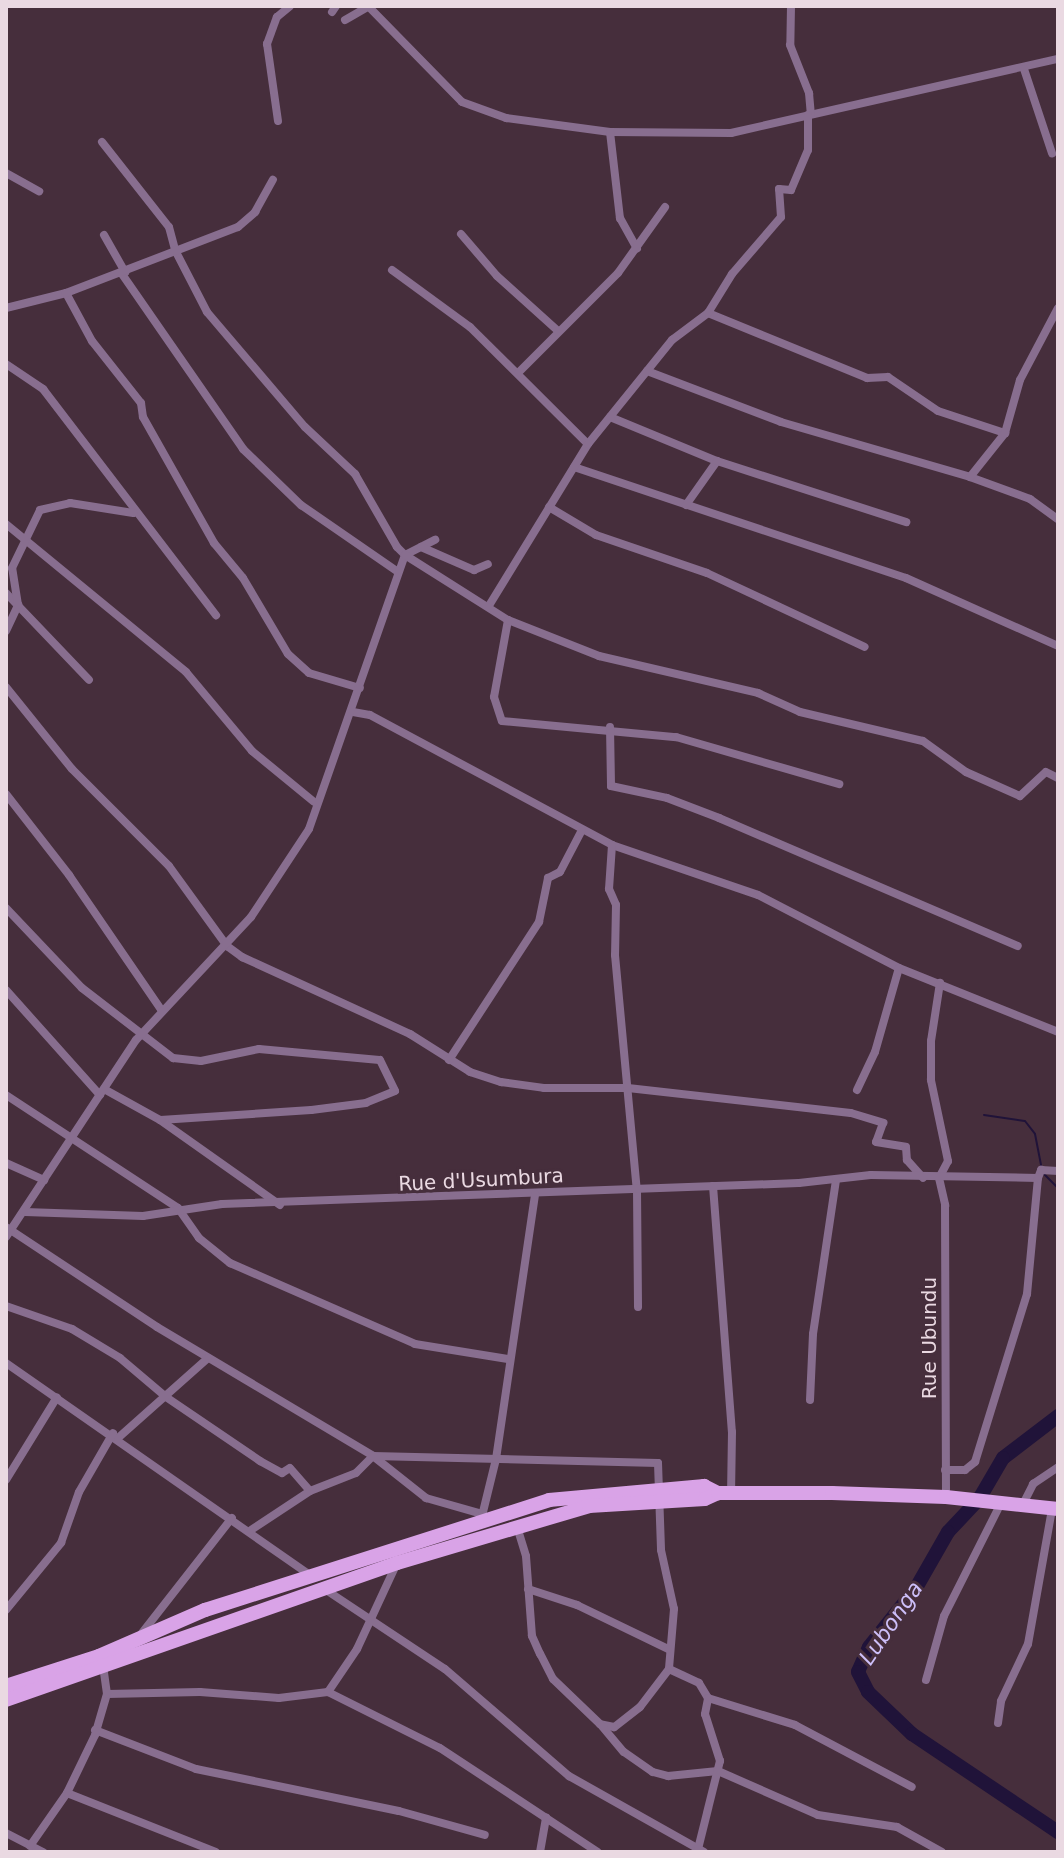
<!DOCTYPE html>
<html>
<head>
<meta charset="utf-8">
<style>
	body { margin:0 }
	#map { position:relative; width:1064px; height:1858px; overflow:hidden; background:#462e3c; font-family:"DejaVu Sans",sans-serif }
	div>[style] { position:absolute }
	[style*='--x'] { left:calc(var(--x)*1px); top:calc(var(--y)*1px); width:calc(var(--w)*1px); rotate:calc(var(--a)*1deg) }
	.stream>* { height:2px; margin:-1px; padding:0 1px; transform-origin:1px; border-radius:1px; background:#201339 }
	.river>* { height:14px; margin:-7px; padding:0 7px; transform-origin:7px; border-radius:7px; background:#201339 }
	.minor>* { height:8px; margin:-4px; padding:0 4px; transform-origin:4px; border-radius:4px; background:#886e8f }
	.primary>* { height:14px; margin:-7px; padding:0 7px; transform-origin:7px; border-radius:7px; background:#d9a3e7 }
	span { translate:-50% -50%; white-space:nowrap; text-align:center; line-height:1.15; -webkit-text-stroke:6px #462e3c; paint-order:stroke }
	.street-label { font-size:20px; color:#ead9e2 }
	.water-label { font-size:22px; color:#cdbff9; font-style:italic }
	.frame { position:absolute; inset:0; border:8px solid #ead9e2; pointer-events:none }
</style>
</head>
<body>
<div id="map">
	<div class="stream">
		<i style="--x:984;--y:1115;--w:41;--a:8.3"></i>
		<i style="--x:1025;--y:1121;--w:16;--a:52"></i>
		<i style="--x:1035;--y:1134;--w:33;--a:79"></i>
		<i style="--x:1042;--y:1172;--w:23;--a:45"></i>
	</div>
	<div class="river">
		<i style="--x:1058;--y:1416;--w:69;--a:142.6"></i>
		<i style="--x:1003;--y:1458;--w:48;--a:120.3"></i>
		<i style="--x:979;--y:1499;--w:45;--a:133.2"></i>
		<i style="--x:948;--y:1532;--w:64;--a:119.7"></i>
		<i style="--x:916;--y:1588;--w:75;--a:128.5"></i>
		<i style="--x:869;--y:1647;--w:27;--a:114"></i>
		<i style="--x:858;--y:1672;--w:22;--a:63"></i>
		<i style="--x:868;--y:1692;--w:61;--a:43.7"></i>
		<i style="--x:912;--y:1734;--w:176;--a:33.9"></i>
	</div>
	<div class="minor">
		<i style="--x:368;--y:6;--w:134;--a:45.6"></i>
		<i style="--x:462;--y:102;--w:47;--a:20"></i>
		<i style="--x:506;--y:118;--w:105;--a:7.7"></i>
		<i style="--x:610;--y:132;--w:121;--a:0.5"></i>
		<i style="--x:731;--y:133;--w:335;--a:-12.8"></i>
		<i style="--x:791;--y:6;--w:39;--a:91"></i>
		<i style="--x:790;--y:45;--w:52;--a:68.4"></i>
		<i style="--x:809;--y:93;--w:21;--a:85"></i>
		<i style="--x:332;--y:12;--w:7;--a:-56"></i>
		<i style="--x:345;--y:20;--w:28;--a:-30"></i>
		<i style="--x:1024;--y:69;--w:89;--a:71.6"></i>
		<i style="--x:278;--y:121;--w:78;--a:-98.1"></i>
		<i style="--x:267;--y:44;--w:29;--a:-70"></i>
		<i style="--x:277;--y:17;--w:17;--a:-40"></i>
		<i style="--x:610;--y:132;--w:87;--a:83.4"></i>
		<i style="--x:620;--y:218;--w:35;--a:61"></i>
		<i style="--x:102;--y:142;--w:108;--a:51.8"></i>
		<i style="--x:169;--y:227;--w:24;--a:75"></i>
		<i style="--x:175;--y:250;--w:70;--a:62.7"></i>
		<i style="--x:207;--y:312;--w:151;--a:49.6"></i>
		<i style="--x:305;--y:427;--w:69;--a:43.2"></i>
		<i style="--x:355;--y:474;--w:84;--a:60.1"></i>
		<i style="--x:397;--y:547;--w:11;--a:45"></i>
		<i style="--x:405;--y:555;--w:34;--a:-27"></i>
		<i style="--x:6;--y:173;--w:38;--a:29"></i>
		<i style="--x:461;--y:234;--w:55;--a:49.4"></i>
		<i style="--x:497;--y:276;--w:82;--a:42"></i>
		<i style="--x:104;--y:235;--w:43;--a:60.4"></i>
		<i style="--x:392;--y:270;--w:97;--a:36.2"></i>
		<i style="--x:470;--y:327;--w:166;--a:44.8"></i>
		<i style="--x:122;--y:274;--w:213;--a:55.3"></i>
		<i style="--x:243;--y:449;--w:81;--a:44"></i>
		<i style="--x:301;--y:505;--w:118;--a:34.6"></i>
		<i style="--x:66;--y:293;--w:55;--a:61.6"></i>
		<i style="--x:92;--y:341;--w:79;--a:51.7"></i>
		<i style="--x:141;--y:403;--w:14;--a:82"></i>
		<i style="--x:143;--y:417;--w:145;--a:60.6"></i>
		<i style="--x:214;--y:543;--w:45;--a:50.4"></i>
		<i style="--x:243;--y:578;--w:88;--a:59.4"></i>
		<i style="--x:288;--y:654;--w:28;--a:42"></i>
		<i style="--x:309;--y:673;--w:53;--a:16.4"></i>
		<i style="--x:6;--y:308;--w:62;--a:-14"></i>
		<i style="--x:66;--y:293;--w:184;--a:-21"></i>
		<i style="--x:238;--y:227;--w:23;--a:-41"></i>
		<i style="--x:255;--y:212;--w:37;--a:-61"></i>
		<i style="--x:708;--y:313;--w:172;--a:22.2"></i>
		<i style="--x:867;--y:378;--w:21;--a:-3"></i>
		<i style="--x:888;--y:377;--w:60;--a:34.2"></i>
		<i style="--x:938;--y:411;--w:71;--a:18.2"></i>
		<i style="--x:6;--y:364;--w:45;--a:34"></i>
		<i style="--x:43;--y:389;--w:285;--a:52.6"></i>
		<i style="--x:647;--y:371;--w:143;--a:20.8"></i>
		<i style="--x:781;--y:422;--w:197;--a:16.2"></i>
		<i style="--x:970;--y:477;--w:64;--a:20.1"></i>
		<i style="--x:1030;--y:499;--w:34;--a:36"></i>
		<i style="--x:519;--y:372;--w:140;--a:-45"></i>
		<i style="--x:618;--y:273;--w:81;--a:-54.5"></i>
		<i style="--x:610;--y:417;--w:116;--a:22.4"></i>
		<i style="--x:574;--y:467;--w:350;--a:18.5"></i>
		<i style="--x:906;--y:578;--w:167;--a:24.1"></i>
		<i style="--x:970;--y:477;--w:56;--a:-51.5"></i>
		<i style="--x:1005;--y:433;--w:55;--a:-74.2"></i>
		<i style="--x:1020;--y:380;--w:81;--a:-62.2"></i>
		<i style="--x:686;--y:505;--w:54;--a:-54.8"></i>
		<i style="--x:717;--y:461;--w:199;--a:17.9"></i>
		<i style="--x:549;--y:507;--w:55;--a:30.8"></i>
		<i style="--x:596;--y:535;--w:117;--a:18.9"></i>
		<i style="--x:707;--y:573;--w:174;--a:25.1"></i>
		<i style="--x:6;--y:524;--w:233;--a:39.4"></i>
		<i style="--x:186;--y:672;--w:103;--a:50.1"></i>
		<i style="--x:252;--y:751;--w:80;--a:39.4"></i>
		<i style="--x:421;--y:547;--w:58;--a:23.5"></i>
		<i style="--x:474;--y:570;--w:15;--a:-23"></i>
		<i style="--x:6;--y:593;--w:120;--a:46.3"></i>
		<i style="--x:490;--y:604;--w:188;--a:-58.5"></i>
		<i style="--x:588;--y:444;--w:134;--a:-51.1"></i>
		<i style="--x:672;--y:340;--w:45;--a:-36.9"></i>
		<i style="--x:708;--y:313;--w:46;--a:-58.4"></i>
		<i style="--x:732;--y:274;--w:75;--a:-49.3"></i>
		<i style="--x:781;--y:217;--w:28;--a:-94"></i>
		<i style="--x:779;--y:189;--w:12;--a:5"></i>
		<i style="--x:791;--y:190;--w:43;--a:-67"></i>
		<i style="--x:808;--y:150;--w:35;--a:-90"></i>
		<i style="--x:508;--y:620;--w:78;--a:100.3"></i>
		<i style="--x:494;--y:697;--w:25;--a:72"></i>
		<i style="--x:502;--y:721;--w:175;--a:5.3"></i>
		<i style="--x:676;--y:737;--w:170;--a:16.1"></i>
		<i style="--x:6;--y:631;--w:29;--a:-65"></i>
		<i style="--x:18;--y:605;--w:37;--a:-99"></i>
		<i style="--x:12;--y:568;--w:64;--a:-64.2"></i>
		<i style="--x:40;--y:510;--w:31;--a:-13"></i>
		<i style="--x:70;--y:503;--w:64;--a:9"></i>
		<i style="--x:6;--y:687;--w:105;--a:51.2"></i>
		<i style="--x:72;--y:769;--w:137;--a:45"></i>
		<i style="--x:169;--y:866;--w:99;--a:54.1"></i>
		<i style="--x:227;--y:946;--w:19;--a:36"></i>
		<i style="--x:242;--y:957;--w:185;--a:24.6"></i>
		<i style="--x:410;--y:1034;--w:71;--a:32.3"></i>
		<i style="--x:470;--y:1072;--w:33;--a:18"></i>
		<i style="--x:501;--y:1082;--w:43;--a:7.9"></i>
		<i style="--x:544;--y:1088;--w:84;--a:0"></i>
		<i style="--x:628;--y:1088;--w:224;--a:6.4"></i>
		<i style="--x:851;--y:1113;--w:34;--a:17"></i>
		<i style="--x:883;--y:1123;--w:20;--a:110"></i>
		<i style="--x:876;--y:1142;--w:30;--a:9"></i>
		<i style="--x:906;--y:1147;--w:13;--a:86"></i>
		<i style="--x:907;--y:1160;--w:24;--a:48"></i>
		<i style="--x:353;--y:712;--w:17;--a:10"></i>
		<i style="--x:370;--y:715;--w:275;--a:28.2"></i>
		<i style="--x:612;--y:845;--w:154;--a:18.9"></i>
		<i style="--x:758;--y:895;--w:159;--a:27.4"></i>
		<i style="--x:899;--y:968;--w:171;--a:21.9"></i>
		<i style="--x:610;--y:727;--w:59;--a:89"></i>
		<i style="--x:611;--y:786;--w:57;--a:12.1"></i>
		<i style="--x:667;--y:798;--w:56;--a:21"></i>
		<i style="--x:719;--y:818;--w:325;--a:23.2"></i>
		<i style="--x:6;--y:794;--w:103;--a:52.1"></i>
		<i style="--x:69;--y:875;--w:165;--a:55.6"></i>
		<i style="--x:612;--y:845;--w:44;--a:93.9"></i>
		<i style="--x:609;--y:889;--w:17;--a:66"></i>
		<i style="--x:616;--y:905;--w:50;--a:91.1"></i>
		<i style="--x:615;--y:955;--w:236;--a:84.7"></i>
		<i style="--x:637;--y:1190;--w:117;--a:89.5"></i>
		<i style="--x:6;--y:908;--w:110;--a:46.5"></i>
		<i style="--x:82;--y:988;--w:115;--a:37.6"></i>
		<i style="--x:173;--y:1058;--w:28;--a:6"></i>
		<i style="--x:201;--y:1061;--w:59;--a:-11.7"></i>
		<i style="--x:259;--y:1049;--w:121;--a:5.2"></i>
		<i style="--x:380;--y:1060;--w:34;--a:64"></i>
		<i style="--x:395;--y:1091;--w:31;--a:158"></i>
		<i style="--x:366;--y:1103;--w:55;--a:172.7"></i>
		<i style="--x:311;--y:1110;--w:151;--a:176.2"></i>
		<i style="--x:6;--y:990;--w:141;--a:48.2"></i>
		<i style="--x:449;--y:1060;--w:165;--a:-56.9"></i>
		<i style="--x:539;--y:922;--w:45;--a:-78.4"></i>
		<i style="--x:548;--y:878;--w:13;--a:-27"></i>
		<i style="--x:560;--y:872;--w:47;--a:-62.4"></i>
		<i style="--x:104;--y:1089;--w:64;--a:29"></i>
		<i style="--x:160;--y:1120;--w:147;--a:35.3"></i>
		<i style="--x:857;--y:1090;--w:42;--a:-64.7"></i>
		<i style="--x:875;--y:1052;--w:87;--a:-74.1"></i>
		<i style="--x:6;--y:1095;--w:206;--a:33.3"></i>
		<i style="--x:178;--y:1208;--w:37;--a:55"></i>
		<i style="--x:199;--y:1238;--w:40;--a:39"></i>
		<i style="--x:230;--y:1263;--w:202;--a:23.6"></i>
		<i style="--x:415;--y:1344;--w:94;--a:9.2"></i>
		<i style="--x:6;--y:1163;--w:42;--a:24.1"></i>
		<i style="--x:939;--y:1178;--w:28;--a:77"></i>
		<i style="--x:945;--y:1205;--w:292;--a:89.8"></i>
		<i style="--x:939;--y:1178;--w:19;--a:-62"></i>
		<i style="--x:948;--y:1161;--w:83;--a:-101.9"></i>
		<i style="--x:931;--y:1080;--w:39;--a:-90"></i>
		<i style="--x:931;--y:1041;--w:59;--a:-81.2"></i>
		<i style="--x:713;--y:1186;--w:247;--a:85.6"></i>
		<i style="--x:732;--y:1432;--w:61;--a:90.9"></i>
		<i style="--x:25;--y:1212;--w:118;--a:1.9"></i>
		<i style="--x:143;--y:1216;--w:80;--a:-8.6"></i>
		<i style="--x:222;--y:1204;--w:577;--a:-2.08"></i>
		<i style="--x:799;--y:1183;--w:72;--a:-6.3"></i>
		<i style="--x:871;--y:1175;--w:167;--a:1"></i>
		<i style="--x:6;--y:1227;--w:181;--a:33.5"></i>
		<i style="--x:157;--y:1327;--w:252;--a:30.8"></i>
		<i style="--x:373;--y:1456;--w:68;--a:38.4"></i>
		<i style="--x:426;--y:1498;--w:58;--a:15.9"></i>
		<i style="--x:6;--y:1237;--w:236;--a:-56.6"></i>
		<i style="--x:136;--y:1040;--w:168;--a:-46.9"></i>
		<i style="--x:251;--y:917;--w:105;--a:-56.6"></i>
		<i style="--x:309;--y:829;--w:290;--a:-70.7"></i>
		<i style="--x:405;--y:555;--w:122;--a:32.3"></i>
		<i style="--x:508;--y:620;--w:98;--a:21.6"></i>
		<i style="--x:599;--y:656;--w:163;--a:13.1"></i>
		<i style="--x:758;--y:693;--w:46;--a:24.3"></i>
		<i style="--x:800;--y:712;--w:126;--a:13.3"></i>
		<i style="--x:923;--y:741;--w:53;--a:35.8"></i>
		<i style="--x:966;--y:772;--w:59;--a:24"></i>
		<i style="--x:1020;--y:796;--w:35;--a:-43"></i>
		<i style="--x:1046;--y:772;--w:13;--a:27"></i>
		<i style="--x:6;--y:1306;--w:70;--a:19.2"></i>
		<i style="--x:72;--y:1329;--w:56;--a:31.1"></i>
		<i style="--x:120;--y:1358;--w:60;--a:40.3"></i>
		<i style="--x:166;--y:1397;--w:114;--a:34.2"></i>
		<i style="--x:260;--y:1461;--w:25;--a:29"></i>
		<i style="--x:282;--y:1473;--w:9;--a:-32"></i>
		<i style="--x:290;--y:1468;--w:30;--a:49"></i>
		<i style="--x:6;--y:1363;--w:371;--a:34.9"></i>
		<i style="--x:810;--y:1400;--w:66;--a:-87.4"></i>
		<i style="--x:813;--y:1334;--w:156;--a:-81.5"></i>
		<i style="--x:118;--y:1438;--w:120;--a:-41.6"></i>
		<i style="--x:945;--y:1470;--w:20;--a:0"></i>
		<i style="--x:965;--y:1470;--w:13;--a:-39"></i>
		<i style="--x:975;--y:1462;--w:176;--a:-72.8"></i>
		<i style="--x:1027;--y:1294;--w:117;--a:-84.6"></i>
		<i style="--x:1038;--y:1178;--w:9;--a:-69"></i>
		<i style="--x:1041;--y:1170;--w:17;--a:3"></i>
		<i style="--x:6;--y:1480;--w:97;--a:-58.4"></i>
		<i style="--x:1022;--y:1506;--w:25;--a:-63"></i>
		<i style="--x:1033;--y:1484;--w:30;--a:-34"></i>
		<i style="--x:482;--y:1516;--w:59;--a:-76.2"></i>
		<i style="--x:496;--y:1459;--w:268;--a:-81.6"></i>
		<i style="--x:251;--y:1530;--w:71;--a:-33.5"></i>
		<i style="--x:310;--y:1491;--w:49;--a:-21.4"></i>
		<i style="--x:356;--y:1473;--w:24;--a:-45"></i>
		<i style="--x:373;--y:1456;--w:285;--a:1.4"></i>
		<i style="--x:658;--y:1463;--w:87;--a:88"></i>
		<i style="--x:661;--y:1550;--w:60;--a:77.6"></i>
		<i style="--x:674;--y:1609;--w:60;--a:94.8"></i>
		<i style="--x:669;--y:1669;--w:48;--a:127.3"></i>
		<i style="--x:640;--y:1707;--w:33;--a:142"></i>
		<i style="--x:614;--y:1727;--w:14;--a:-168"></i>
		<i style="--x:600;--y:1724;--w:65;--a:-136.2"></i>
		<i style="--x:553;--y:1679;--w:28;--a:-117"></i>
		<i style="--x:540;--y:1654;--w:20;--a:-114"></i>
		<i style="--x:532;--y:1636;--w:80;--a:-94.3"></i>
		<i style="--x:526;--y:1556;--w:30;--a:-107"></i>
		<i style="--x:323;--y:1588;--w:146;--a:33.6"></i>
		<i style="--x:445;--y:1669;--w:164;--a:40.8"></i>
		<i style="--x:569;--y:1776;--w:155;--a:29.4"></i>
		<i style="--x:528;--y:1589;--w:52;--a:18.1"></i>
		<i style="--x:577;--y:1605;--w:101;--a:25.8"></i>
		<i style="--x:6;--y:1610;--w:87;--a:-50.6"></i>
		<i style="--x:61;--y:1543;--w:54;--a:-70.6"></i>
		<i style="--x:79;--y:1492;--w:68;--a:-60"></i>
		<i style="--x:142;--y:1633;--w:146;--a:-52"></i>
		<i style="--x:669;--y:1669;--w:33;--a:25"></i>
		<i style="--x:699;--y:1683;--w:17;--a:59"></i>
		<i style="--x:708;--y:1698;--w:91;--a:17.2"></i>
		<i style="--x:795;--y:1725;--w:132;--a:27.9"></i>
		<i style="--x:926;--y:1680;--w:66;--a:-74.3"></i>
		<i style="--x:944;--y:1616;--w:124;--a:-63.2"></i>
		<i style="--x:328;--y:1692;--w:52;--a:-56"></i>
		<i style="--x:357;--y:1649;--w:95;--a:-65.1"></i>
		<i style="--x:107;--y:1694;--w:93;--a:-1.2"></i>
		<i style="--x:200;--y:1692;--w:79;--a:4.3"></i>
		<i style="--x:279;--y:1698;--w:49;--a:-7"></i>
		<i style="--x:328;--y:1692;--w:125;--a:26.6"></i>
		<i style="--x:440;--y:1748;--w:189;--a:33.4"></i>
		<i style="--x:998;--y:1723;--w:22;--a:-82"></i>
		<i style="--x:1001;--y:1701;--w:63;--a:-64.7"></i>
		<i style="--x:1028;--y:1644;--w:137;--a:-79.9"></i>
		<i style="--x:601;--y:1725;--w:35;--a:50"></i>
		<i style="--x:624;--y:1752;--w:35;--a:35"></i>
		<i style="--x:653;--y:1772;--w:16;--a:15"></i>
		<i style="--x:668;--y:1776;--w:50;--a:-5.7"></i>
		<i style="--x:718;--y:1771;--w:109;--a:23.7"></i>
		<i style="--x:818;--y:1815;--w:80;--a:8.6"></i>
		<i style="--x:897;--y:1827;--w:51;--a:29.1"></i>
		<i style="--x:95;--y:1730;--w:108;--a:21.1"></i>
		<i style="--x:196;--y:1769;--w:207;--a:11.7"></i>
		<i style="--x:399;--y:1811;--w:89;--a:15.6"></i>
		<i style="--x:67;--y:1793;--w:160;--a:21.6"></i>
		<i style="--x:6;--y:1833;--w:42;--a:27.2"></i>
		<i style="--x:30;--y:1846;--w:65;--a:-55.1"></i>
		<i style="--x:67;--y:1793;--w:64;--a:-64.2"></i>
		<i style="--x:95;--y:1735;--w:43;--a:-73.7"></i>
		<i style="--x:107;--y:1694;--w:30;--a:-98"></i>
		<i style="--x:698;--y:1849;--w:91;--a:-76"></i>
		<i style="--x:720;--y:1761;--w:49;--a:-107.7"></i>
		<i style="--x:705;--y:1714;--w:16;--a:-79"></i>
		<i style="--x:540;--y:1852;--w:35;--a:-80"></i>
	</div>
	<div class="primary">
		<i style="--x:6;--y:1686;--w:98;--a:-17.9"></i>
		<i style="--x:99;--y:1656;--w:116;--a:-23.5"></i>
		<i style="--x:205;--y:1610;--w:361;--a:-17.7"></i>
		<i style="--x:549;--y:1500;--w:156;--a:-5.2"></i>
		<i style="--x:704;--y:1486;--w:16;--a:27"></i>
		<i style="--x:6;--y:1700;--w:414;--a:-19.3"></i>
		<i style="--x:397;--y:1563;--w:200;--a:-16.5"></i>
		<i style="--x:589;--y:1506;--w:116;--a:-3.5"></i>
		<i style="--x:705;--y:1499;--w:14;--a:-25"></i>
		<i style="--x:718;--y:1493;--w:114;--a:0"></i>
		<i style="--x:832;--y:1493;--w:114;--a:2"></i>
		<i style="--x:946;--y:1497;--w:113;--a:6.1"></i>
	</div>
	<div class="street-label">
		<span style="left:481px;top:1180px;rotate:-3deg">Rue d'Usumbura</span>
		<span style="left:929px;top:1338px;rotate:-90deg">Rue Ubundu</span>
	</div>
	<div class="water-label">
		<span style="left:891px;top:1623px;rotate:-56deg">Lubonga</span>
	</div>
	<div class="frame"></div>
</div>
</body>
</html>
